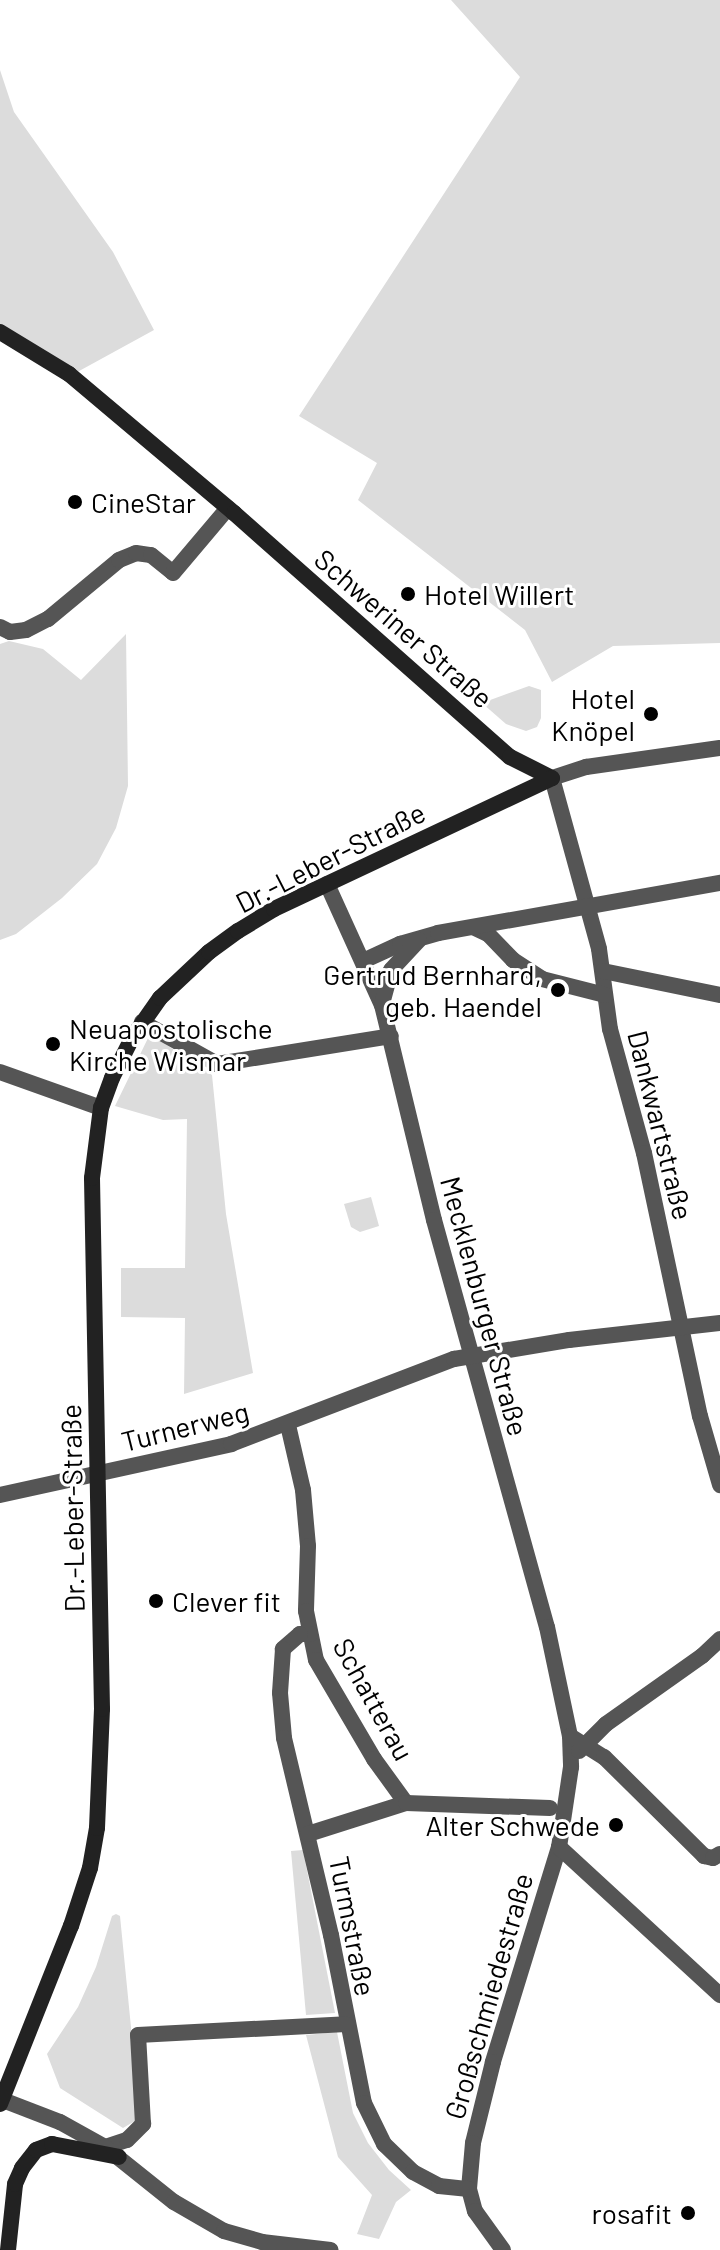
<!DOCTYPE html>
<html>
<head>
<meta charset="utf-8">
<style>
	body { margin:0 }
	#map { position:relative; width:720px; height:2250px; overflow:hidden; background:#fff; font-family:Barlow,sans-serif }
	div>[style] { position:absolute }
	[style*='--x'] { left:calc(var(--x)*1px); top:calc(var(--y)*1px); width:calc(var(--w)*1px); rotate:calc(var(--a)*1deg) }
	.green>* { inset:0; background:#dcdcdc }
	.minor>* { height:16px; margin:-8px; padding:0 8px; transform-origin:8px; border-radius:8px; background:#555 }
	.tertiary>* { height:16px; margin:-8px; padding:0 8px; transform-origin:8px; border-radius:8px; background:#555 }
	.secondary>* { height:16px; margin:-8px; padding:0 8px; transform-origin:8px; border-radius:8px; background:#222 }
	.dots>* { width:22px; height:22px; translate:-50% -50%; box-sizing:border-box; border:4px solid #fff; border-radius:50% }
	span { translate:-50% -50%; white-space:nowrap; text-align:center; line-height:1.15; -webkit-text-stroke:6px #fff; paint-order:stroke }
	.poi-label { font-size:28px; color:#000 }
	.left { translate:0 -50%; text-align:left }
	.right { translate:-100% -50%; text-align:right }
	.street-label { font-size:28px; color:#000 }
</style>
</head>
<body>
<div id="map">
	<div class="green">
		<i style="clip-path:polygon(451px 0,720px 0,720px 643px,613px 646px,552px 682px,525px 630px,358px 500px,377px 463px,299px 416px,520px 77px)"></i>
		<i style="clip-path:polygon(0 70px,14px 112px,113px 252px,154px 330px,70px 376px,0 331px)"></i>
		<i style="clip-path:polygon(126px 634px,128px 786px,116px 828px,97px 864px,62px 898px,16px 934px,0 940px,0 644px,9px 641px,43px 649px,81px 680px)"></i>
		<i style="clip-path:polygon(529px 686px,541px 690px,541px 718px,537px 727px,526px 731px,506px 724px,482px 703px)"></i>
		<i style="clip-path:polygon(150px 1034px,212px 1075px,226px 1214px,253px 1373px,184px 1394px,185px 1318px,121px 1317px,121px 1268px,185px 1268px,187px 1119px,163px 1120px,115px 1106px)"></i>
		<i style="clip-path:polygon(371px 1197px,379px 1226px,360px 1232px,351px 1227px,344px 1204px)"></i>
		<i style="clip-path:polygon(303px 1850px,335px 2013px,306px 2015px,291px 1851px)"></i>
		<i style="clip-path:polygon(116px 1914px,120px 1916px,140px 2118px,123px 2128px,60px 2088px,47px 2054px,78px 2007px,96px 1967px,112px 1916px)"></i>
		<i style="clip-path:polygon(337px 2032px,353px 2113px,368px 2143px,389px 2170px,411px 2190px,396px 2202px,379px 2239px,357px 2234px,372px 2195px,338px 2157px,306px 2035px)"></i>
	</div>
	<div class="minor">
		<i style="--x:0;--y:627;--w:11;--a:27"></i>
		<i style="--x:10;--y:632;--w:16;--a:-7"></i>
		<i style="--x:26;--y:630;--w:25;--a:-27"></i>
		<i style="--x:48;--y:619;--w:92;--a:-39.7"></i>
		<i style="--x:119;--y:560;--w:18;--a:-22"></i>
		<i style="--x:136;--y:553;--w:15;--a:8"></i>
		<i style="--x:151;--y:555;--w:28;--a:39"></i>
		<i style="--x:173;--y:573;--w:85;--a:-49.8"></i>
		<i style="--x:552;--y:778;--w:177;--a:74.6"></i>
		<i style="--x:599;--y:949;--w:81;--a:82.2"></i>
		<i style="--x:610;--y:1029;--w:129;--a:74.7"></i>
		<i style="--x:644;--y:1153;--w:269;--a:78"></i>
		<i style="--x:700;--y:1416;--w:72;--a:73.8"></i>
		<i style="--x:327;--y:884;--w:133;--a:65.6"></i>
		<i style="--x:382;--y:1005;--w:221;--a:76.4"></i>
		<i style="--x:434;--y:1220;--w:422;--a:74.5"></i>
		<i style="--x:547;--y:1627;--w:111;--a:78.1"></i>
		<i style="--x:570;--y:1736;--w:31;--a:88"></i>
		<i style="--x:571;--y:1767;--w:81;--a:98.5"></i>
		<i style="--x:559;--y:1847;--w:225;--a:107.1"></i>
		<i style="--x:493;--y:2062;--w:83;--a:103.9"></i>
		<i style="--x:473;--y:2143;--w:46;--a:95"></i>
		<i style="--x:469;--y:2189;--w:23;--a:75"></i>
		<i style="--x:475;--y:2211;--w:48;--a:54.3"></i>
		<i style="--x:475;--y:928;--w:14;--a:25"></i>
		<i style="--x:488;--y:934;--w:36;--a:46"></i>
		<i style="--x:513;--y:960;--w:35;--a:33"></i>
		<i style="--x:542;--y:979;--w:65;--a:14.3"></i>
		<i style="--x:363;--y:961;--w:41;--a:-24.7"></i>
		<i style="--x:400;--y:944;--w:40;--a:-16"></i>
		<i style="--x:438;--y:933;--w:286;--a:-10.1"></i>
		<i style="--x:603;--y:971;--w:119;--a:11.6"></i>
		<i style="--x:382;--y:1004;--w:35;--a:-75"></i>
		<i style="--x:391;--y:970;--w:41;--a:-47"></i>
		<i style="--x:142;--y:1022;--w:86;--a:29.2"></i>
		<i style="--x:217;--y:1064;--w:176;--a:-9.1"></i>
		<i style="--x:0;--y:1072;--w:107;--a:19.6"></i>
		<i style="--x:288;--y:1425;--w:67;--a:77"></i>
		<i style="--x:303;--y:1490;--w:56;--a:84.9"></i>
		<i style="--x:308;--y:1546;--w:65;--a:91.8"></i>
		<i style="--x:306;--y:1611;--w:50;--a:78.5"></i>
		<i style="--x:316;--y:1660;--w:115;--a:59.6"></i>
		<i style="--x:374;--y:1759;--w:54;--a:54"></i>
		<i style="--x:0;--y:1495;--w:237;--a:-12.4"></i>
		<i style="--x:231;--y:1444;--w:239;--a:-20.9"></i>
		<i style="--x:454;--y:1359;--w:117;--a:-9.4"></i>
		<i style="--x:569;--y:1340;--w:152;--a:-6.4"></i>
		<i style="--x:310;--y:1634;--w:10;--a:180"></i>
		<i style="--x:300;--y:1634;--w:23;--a:139"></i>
		<i style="--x:283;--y:1649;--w:44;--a:93.9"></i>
		<i style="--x:280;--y:1693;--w:45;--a:84.9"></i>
		<i style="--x:284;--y:1738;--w:203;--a:76.6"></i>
		<i style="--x:331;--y:1935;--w:171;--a:78.9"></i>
		<i style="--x:364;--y:2103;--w:46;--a:64"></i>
		<i style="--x:384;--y:2144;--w:40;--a:44"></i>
		<i style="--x:413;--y:2172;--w:30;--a:28"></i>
		<i style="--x:439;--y:2186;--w:30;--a:6"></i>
		<i style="--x:570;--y:1736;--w:40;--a:32"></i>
		<i style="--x:604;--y:1757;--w:141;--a:44.7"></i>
		<i style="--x:704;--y:1856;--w:9;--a:13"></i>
		<i style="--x:713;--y:1858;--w:8;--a:-30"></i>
		<i style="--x:579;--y:1751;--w:38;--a:-45"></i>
		<i style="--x:606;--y:1724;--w:118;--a:-35.3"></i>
		<i style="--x:702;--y:1656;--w:25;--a:-43"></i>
		<i style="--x:308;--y:1834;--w:103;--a:-17.6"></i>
		<i style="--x:406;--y:1803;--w:144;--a:2"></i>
		<i style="--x:559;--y:1847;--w:219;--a:42.6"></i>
		<i style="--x:105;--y:2147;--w:23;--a:-18"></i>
		<i style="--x:127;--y:2140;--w:23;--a:-45"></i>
		<i style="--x:143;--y:2124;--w:89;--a:-93.2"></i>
		<i style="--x:138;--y:2035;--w:208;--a:-3"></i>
	</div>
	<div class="tertiary">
		<i style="--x:552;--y:778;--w:36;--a:-18"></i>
		<i style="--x:586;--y:767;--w:135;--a:-8.1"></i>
		<i style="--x:0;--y:2099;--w:64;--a:21"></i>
		<i style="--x:60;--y:2122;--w:51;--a:29.1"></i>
		<i style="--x:105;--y:2147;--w:88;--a:38.6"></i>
		<i style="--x:174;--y:2202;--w:58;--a:30.1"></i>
		<i style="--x:224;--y:2231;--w:40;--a:16"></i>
		<i style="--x:262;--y:2242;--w:69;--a:6.6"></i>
	</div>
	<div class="secondary">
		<i style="--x:0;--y:332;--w:81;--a:31.3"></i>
		<i style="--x:69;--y:374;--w:216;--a:40.1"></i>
		<i style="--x:234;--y:513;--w:368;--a:41.5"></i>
		<i style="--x:510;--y:757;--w:47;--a:26.6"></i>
		<i style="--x:0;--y:2104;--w:192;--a:-68.3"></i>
		<i style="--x:71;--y:1926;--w:61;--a:-71.9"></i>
		<i style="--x:90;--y:1868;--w:41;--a:-80.1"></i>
		<i style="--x:97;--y:1828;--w:119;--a:-87.6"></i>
		<i style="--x:102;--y:1709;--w:531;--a:-91.08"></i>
		<i style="--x:92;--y:1178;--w:71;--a:-82.7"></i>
		<i style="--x:101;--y:1108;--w:32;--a:-70"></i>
		<i style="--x:112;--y:1078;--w:45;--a:-63.4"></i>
		<i style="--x:132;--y:1038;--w:49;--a:-55"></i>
		<i style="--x:160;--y:998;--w:67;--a:-43.2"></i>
		<i style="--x:209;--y:952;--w:36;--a:-36"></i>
		<i style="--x:238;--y:931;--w:42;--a:-31.4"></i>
		<i style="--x:274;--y:909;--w:307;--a:-25.2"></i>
		<i style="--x:8;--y:2250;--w:66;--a:-83.9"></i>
		<i style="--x:15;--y:2184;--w:17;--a:-66"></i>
		<i style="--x:22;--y:2168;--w:23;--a:-52"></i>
		<i style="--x:36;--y:2150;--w:17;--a:-21"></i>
		<i style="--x:52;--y:2144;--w:68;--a:11"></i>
	</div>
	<div class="dots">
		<i style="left:75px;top:502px;background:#000"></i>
		<i style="left:408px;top:594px;background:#000"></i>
		<i style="left:651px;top:714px;background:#000"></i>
		<i style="left:558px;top:990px;background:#000"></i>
		<i style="left:53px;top:1044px;background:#000"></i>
		<i style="left:156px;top:1601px;background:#000"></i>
		<i style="left:616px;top:1825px;background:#000"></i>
		<i style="left:688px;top:2213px;background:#000"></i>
	</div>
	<div class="poi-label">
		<span class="left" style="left:91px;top:502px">CineStar</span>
		<span class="left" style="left:424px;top:594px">Hotel Willert</span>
		<span class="right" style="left:635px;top:714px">Hotel<br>Knöpel</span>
		<span class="right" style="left:542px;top:990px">Gertrud Bernhard,<br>geb. Haendel</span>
		<span class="left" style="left:69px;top:1044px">Neuapostolische<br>Kirche Wismar</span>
		<span class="left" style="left:172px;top:1601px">Clever fit</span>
		<span class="right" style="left:600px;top:1825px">Alter Schwede</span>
		<span class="right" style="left:672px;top:2213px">rosafit</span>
	</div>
	<div class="street-label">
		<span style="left:404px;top:628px;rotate:41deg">Schweriner Straße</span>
		<span style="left:330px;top:857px;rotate:-27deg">Dr.-Leber-Straße</span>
		<span style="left:661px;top:1125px;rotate:76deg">Dankwartstraße</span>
		<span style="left:485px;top:1306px;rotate:75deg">Mecklenburger Straße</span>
		<span style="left:185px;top:1426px;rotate:-14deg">Turnerweg</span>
		<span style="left:72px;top:1508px;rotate:-91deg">Dr.-Leber-Straße</span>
		<span style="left:374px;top:1699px;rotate:61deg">Schatterau</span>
		<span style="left:353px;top:1926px;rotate:79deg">Turmstraße</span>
		<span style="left:488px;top:1996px;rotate:-74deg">Großschmiedestraße</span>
	</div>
</div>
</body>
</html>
